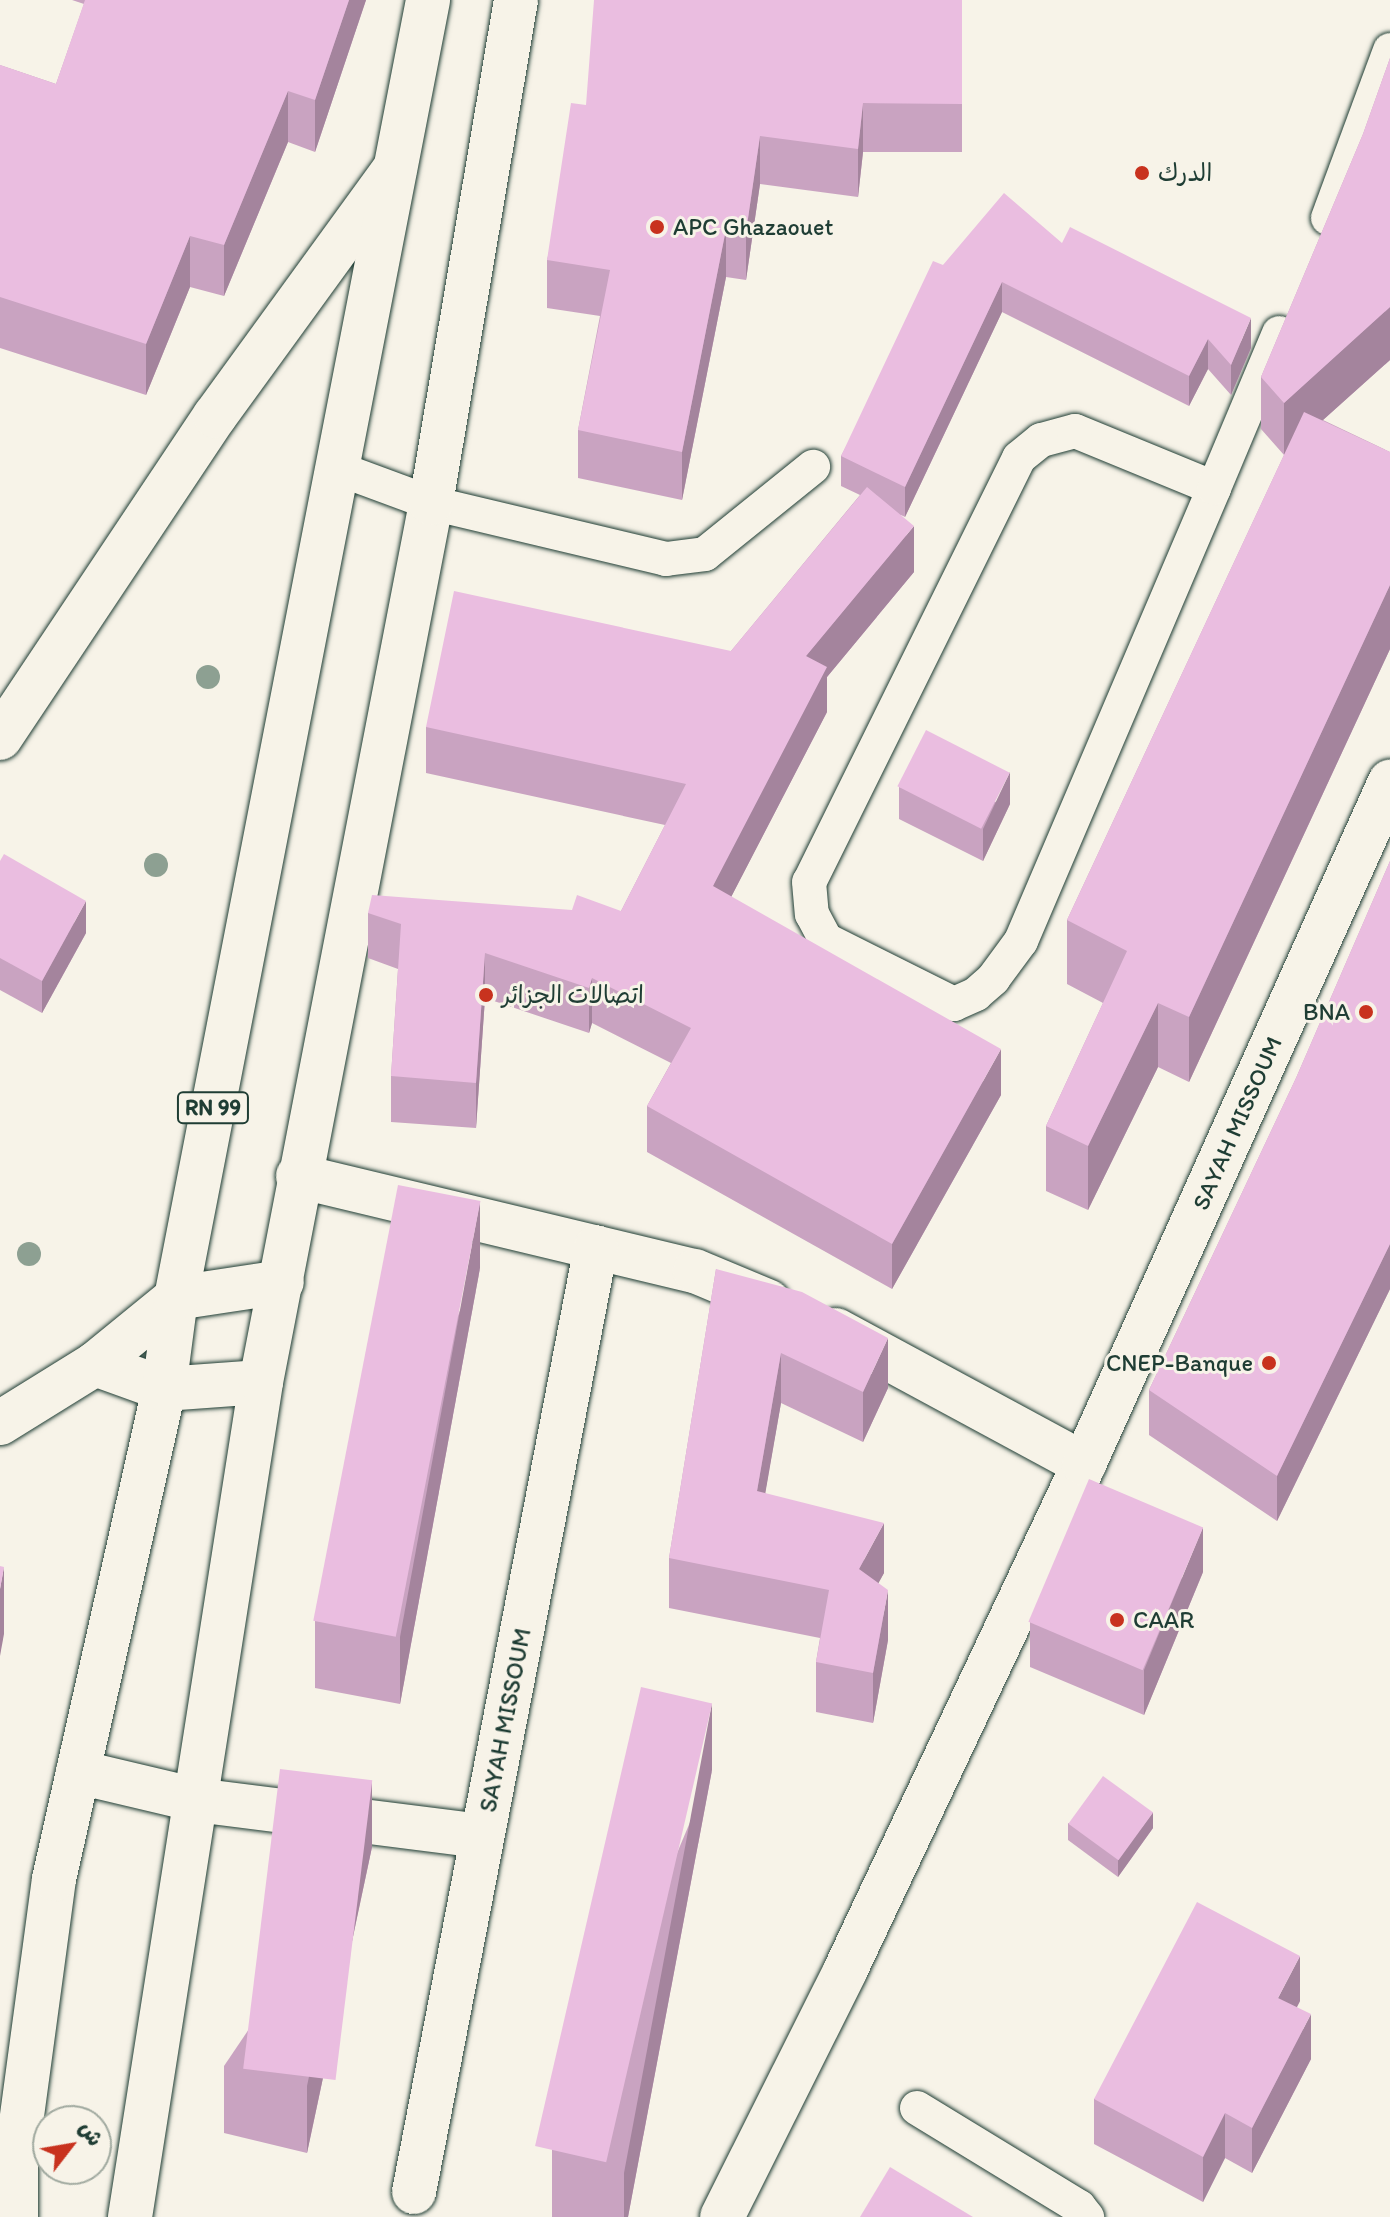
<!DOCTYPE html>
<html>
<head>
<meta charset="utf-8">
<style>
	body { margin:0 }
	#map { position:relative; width:1390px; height:2217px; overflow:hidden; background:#f7f3e8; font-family:Itim,"Playpen Sans Arabic",sans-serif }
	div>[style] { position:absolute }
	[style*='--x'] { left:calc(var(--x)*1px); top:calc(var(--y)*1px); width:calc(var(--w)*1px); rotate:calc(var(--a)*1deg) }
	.roads { filter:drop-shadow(0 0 2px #1f3d34) drop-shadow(0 0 2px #1f3d34) }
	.service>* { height:34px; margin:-17px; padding:0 17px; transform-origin:17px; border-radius:17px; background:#f7f3e8 }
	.minor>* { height:44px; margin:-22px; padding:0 22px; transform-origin:22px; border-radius:22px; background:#f7f3e8 }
	.secondary>* { height:44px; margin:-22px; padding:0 22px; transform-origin:22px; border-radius:22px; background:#f7f3e8 }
	.primary>* { height:44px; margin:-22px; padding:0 22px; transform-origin:22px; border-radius:22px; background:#f7f3e8 }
	.trees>* { width:24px; height:24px; margin:-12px; border-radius:50%; background:#8da092 }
	.wall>* { inset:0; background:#c9a3c1 }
	.shaded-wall>* { inset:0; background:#a4849d }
	.building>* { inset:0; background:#eabde0; transform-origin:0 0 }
	.dots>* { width:22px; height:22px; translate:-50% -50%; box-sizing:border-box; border:4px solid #f7f3e8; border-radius:50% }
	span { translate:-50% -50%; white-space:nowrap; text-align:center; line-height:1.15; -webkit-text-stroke:6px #f7f3e8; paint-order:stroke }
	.shield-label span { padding:2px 6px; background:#f7f3e8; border:2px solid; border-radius:6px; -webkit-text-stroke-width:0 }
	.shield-label { font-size:22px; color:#1f3d34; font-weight:700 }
	.poi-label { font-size:24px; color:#1f3d34 }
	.left { translate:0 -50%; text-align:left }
	.right { translate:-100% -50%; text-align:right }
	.street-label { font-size:24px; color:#1f3d34 }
	.north { position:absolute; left:32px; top:2105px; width:80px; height:80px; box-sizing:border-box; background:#f7f3e8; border:2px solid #a1aaa0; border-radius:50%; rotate:59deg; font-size:22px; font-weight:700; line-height:32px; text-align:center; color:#1f3d34 }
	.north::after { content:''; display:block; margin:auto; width:28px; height:36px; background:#c8321e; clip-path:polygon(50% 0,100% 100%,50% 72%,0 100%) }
</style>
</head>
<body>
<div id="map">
	<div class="roads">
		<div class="service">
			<i style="--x:1328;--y:218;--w:179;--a:-69.7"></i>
			<i style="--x:339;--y:469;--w:98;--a:20.3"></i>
			<i style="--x:431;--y:503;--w:242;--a:13.4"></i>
			<i style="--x:666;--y:559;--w:39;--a:-7"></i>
			<i style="--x:705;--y:554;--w:139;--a:-38.9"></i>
			<i style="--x:1214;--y:488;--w:150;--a:-157.7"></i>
			<i style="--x:1075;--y:431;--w:35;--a:165"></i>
			<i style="--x:1041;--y:440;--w:28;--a:141"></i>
			<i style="--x:1019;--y:458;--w:473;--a:116.3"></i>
			<i style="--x:809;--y:882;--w:32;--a:85"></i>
			<i style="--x:812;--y:914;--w:30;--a:62"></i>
			<i style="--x:826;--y:940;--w:143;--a:26.6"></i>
			<i style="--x:954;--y:1004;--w:24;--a:-24"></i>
			<i style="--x:976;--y:994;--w:23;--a:-41"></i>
			<i style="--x:993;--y:979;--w:47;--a:-53.6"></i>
			<i style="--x:1021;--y:941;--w:492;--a:-66.9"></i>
			<i style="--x:1214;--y:488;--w:168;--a:-67.2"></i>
			<i style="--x:917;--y:2108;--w:190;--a:31.4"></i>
			<i style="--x:1079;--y:2207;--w:13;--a:51"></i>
		</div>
		<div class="minor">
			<i style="--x:0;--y:738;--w:387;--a:-56.3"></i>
			<i style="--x:215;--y:416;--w:306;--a:-54"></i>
			<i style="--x:298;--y:1176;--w:408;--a:13.5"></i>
			<i style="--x:695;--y:1271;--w:80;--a:22.7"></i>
			<i style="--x:836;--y:1330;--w:282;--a:28.4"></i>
			<i style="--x:78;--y:1772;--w:121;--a:13.3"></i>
			<i style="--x:196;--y:1800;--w:288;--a:7.2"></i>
			<i style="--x:414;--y:2192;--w:962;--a:-79.1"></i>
			<i style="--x:722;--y:2217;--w:275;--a:-63.4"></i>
			<i style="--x:845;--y:1971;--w:561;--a:-64.76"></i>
			<i style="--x:1084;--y:1464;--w:748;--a:-65.84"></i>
		</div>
		<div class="secondary">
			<i style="--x:95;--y:1364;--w:73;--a:19.9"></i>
			<i style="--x:164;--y:1389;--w:97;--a:-4.1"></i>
			<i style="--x:0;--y:1423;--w:112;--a:-31.8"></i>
			<i style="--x:95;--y:1364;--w:104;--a:-39.2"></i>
			<i style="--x:176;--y:1298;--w:107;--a:-8.6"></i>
		</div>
		<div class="primary">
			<i style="--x:16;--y:2217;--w:57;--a:-90"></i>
			<i style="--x:16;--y:2160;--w:284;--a:-82.3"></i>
			<i style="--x:54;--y:1879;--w:502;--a:-77.35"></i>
			<i style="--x:164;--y:1389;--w:92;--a:-82.5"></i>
			<i style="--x:176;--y:1298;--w:1322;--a:-79.01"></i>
			<i style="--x:130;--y:2217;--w:845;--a:-81.08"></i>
			<i style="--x:261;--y:1382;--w:895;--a:-79.05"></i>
			<i style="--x:431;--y:503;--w:510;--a:-80.41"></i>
		</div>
	</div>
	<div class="trees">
		<i style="left:208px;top:677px"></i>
		<i style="left:156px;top:865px"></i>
		<i style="left:29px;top:1254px"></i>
	</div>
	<div class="wall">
		<i style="clip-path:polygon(72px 0,366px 0,315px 152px,288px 142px,224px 296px,190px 287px,146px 395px,0 348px,0 65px,56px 84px,84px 4px)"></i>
		<i style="clip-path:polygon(962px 0,962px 152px,863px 152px,858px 197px,760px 184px,746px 280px,726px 277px,682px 500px,578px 478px,578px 430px,600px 316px,547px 308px,547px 260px,586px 105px)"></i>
		<i style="clip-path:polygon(1390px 58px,1390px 360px,1323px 420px,1390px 452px,1390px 649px,1189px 1082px,1158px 1067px,1088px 1210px,1046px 1191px,1046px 1126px,1103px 1003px,1067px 984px,1067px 920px,1284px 455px,1261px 429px,1261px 377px,1363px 134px)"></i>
		<i style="clip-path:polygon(1062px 243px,1251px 348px,1231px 395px,1208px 369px,1189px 406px,1002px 312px,905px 517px,901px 515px,914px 572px,827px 677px,827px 712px,731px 897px,1001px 1095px,892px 1289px,647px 1152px,647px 1106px,671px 1063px,592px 1023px,589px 1033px,485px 998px,476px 1128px,391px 1122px,391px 1076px,398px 969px,368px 958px,368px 913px,572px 910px,621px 911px,665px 825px,426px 773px,426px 727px,731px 651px,860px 495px,841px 486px,841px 456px,943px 265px)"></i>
		<i style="clip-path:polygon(899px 787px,1010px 804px,983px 861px,899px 819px)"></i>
		<i style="clip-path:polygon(0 861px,86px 933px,42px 1013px,0 990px)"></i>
		<i style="clip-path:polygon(1390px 861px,1390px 1289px,1277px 1521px,1149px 1435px,1149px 1390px,1296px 1078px)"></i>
		<i style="clip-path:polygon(480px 1268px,400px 1704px,315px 1688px,315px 1621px)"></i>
		<i style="clip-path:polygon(716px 1269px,888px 1388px,863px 1442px,781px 1403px,765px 1493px,884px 1573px,878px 1583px,888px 1640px,873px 1723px,816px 1712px,816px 1662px,820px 1638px,669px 1608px,669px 1558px)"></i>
		<i style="clip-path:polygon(1203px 1572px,1144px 1715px,1030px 1667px,1030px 1622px)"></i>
		<i style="clip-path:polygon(712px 1770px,628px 2217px,552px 2217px,552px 2150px)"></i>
		<i style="clip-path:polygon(1068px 1823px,1153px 1828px,1118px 1877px,1068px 1840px)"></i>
		<i style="clip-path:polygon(372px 1847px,307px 2153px,224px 2133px,224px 2066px)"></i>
		<i style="clip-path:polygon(1300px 2001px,1297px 2007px,1311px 2059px,1252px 2173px,1225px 2158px,1203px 2202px,1094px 2144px,1094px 2099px)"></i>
	</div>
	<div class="shaded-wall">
		<i style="clip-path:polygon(349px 0,366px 0,315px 152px,315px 100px)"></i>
		<i style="clip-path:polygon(288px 91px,288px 142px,224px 296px,224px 245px)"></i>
		<i style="clip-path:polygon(863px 103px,863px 152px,858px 197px,858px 149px)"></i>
		<i style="clip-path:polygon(760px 136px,760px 184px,746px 280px,746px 232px)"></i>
		<i style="clip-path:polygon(726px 229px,726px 277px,682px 500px,682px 452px)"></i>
		<i style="clip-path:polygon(190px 236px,190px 287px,146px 395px,146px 344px)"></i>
		<i style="clip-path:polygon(1002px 282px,1002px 312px,905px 517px,905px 487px)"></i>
		<i style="clip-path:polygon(1390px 307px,1390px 360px,1284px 455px,1284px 403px)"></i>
		<i style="clip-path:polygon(1251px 318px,1251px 348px,1231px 395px,1231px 365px)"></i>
		<i style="clip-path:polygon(1208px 339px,1208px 369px,1189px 406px,1189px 376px)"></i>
		<i style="clip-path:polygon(914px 526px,914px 572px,827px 677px,827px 712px,713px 932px,713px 886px,806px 656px)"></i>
		<i style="clip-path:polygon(1390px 585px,1390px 649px,1189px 1082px,1189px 1017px)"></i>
		<i style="clip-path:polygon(1010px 772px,1010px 804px,983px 861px,983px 829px)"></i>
		<i style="clip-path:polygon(86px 901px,86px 933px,42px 1013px,42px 981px)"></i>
		<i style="clip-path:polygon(485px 953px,485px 998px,476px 1128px,476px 1083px)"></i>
		<i style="clip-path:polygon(592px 978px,592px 1023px,589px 1033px,589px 988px)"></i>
		<i style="clip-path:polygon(1158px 1003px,1158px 1067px,1088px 1210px,1088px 1146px)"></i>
		<i style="clip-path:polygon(1001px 1049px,1001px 1095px,892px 1289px,892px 1244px)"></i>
		<i style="clip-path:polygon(480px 1201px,480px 1268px,400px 1704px,400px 1637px)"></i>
		<i style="clip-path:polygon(1390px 1244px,1390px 1289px,1277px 1521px,1277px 1476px)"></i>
		<i style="clip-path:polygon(888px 1338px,888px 1388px,863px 1442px,863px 1392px)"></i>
		<i style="clip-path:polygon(781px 1353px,781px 1403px,757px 1541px,757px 1491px)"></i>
		<i style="clip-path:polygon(884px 1523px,884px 1573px,859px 1619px,859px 1569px)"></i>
		<i style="clip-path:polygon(1203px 1527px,1203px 1572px,1144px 1715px,1144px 1670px)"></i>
		<i style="clip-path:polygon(4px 1567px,4px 1634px,0 1656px,0 1589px)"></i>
		<i style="clip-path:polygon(888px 1590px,888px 1640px,873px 1723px,873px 1673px)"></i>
		<i style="clip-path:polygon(712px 1703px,712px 1770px,628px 2217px,624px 2217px,624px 2173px)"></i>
		<i style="clip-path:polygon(372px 1780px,372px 1847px,307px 2153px,307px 2086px)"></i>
		<i style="clip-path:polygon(1153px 1812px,1153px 1828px,1118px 1877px,1118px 1860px)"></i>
		<i style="clip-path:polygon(1300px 1956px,1300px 2001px,1278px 2043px,1278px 1998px)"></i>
		<i style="clip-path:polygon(1311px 2014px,1311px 2059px,1252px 2173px,1252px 2128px)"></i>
		<i style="clip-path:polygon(1225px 2113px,1225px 2158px,1203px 2202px,1203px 2157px)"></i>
	</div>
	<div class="building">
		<i style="clip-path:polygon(85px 0,349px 0,315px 100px,288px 91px,224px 245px,190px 236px,146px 344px,0 297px,0 65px,56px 84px)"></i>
		<i style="clip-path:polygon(594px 0,962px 0,962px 104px,863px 103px,858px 149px,760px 136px,746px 232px,726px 229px,682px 452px,578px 430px,610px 270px,547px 260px,571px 103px,586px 105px)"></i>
		<i style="clip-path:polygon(1390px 58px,1390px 307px,1284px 403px,1261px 377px,1363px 134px)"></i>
		<i style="clip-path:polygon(1004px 193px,1062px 243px,1070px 227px,1251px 318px,1231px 365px,1208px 339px,1189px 376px,1002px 282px,905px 487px,841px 456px,933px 261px,943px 265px)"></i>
		<i style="clip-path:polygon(1304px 412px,1390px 452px,1390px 585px,1189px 1017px,1158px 1003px,1088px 1146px,1046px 1126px,1127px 951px,1067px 920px)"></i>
		<i style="clip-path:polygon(867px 487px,914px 526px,806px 656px,827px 667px,713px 886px,1001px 1049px,892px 1244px,647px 1106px,691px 1028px,592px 978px,589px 988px,485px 953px,476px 1083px,391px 1076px,401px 924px,368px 913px,372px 895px,572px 910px,577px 895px,621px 911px,686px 784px,426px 727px,454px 591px,731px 651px)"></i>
		<i style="left:926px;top:730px;width:94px;height:63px;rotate:27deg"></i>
		<i style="clip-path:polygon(4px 854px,86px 901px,42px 981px,0 958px,0 861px)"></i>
		<i style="clip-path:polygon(1390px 861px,1390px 1244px,1277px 1476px,1149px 1390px,1296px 1078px)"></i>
		<i style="left:398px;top:1185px;width:84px;height:444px;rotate:11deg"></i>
		<i style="clip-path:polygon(716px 1269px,802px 1292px,888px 1338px,863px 1392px,781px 1353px,757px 1491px,884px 1523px,859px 1569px,888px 1590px,873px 1673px,816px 1662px,829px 1590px,669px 1558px)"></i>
		<i style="left:1089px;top:1479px;width:124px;height:155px;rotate:23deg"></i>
		<i style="clip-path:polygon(0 1566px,4px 1567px,0 1589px)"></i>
		<i style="left:641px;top:1687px;width:73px;height:471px;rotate:13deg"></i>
		<i style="left:280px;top:1769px;width:93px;height:302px;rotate:7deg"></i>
		<i style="left:1103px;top:1776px;width:62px;height:59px;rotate:36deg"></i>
		<i style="clip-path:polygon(1197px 1902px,1300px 1956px,1278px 1998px,1311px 2014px,1252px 2128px,1225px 2113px,1203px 2157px,1094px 2099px)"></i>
		<i style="clip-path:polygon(890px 2167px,973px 2217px,860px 2217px)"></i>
	</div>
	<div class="dots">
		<i style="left:1142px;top:173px;background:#c8321e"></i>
		<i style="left:657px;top:227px;background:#c8321e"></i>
		<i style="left:486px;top:995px;background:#c8321e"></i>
		<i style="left:1366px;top:1012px;background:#c8321e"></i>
		<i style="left:1269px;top:1363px;background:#c8321e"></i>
		<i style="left:1117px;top:1620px;background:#c8321e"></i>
	</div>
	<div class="shield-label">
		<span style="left:213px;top:1108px">RN 99</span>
	</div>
	<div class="poi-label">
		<span class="left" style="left:1158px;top:173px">الدرك</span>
		<span class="left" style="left:673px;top:227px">APC Ghazaouet</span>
		<span class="left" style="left:502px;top:995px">اتصالات الجزائر</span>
		<span class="right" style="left:1350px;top:1012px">BNA</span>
		<span class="right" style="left:1253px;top:1363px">CNEP-Banque</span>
		<span class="left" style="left:1133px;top:1620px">CAAR</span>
	</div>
	<div class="street-label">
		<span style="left:1237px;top:1123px;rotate:-66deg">SAYAH MISSOUM</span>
		<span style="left:505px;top:1720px;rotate:-79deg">SAYAH MISSOUM</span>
	</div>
	<div class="north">ش</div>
</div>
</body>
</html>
